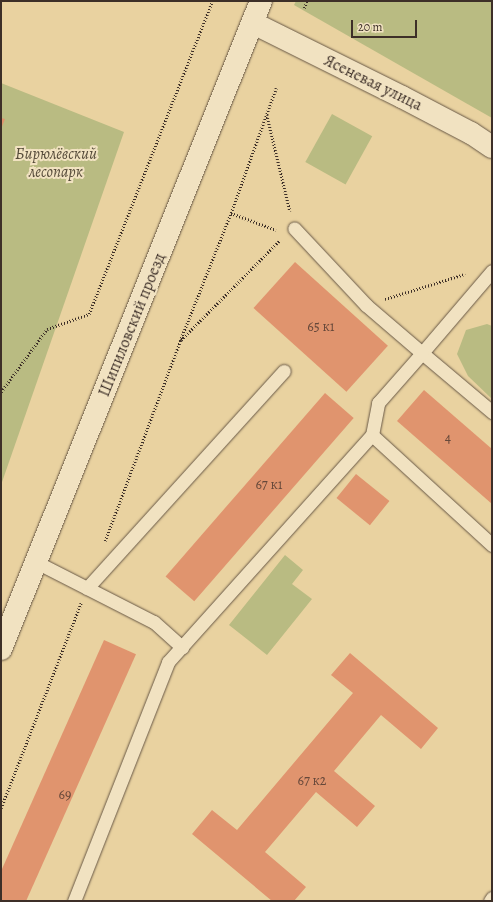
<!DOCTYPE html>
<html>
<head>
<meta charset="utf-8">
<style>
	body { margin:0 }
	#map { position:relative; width:493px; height:902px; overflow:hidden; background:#e9d2a0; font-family:Alegreya,serif }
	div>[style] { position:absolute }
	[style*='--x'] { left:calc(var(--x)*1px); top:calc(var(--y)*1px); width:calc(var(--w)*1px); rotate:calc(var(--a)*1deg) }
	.green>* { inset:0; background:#b9bb82; transform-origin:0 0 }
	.building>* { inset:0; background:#e0946e; transform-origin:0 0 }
	.path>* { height:2.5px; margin-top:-1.25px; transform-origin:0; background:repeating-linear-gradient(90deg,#3d2f28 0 1px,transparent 0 3px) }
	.roads { filter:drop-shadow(0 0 1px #685846) drop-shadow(0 0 1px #685846) }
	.lane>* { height:13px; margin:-6.5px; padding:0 6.5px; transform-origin:6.5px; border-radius:6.5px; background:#f1e2c1 }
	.secondary>* { height:22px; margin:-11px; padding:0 11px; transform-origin:11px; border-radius:11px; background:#f1e2c1 }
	span { translate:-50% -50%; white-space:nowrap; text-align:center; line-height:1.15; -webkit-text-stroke:4px #f1e2c1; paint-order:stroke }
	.number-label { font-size:14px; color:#66483a }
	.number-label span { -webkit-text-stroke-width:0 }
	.street-label { font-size:16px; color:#3d2f28 }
	.park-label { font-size:16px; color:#564b3a; font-style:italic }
	.frame { position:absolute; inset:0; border:2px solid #3d2f28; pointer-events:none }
	.scale { position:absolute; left:351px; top:20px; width:66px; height:18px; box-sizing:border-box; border:2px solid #3d2f28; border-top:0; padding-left:5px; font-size:12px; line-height:14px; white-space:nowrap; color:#3d2f28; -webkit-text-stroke:3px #f1e2c1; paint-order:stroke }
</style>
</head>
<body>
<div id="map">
	<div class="green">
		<i style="clip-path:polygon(296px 1px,492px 1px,492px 118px,294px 5px)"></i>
		<i style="clip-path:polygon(1px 83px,124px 132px,1px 485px)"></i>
		<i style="left:332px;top:114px;width:46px;height:55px;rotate:29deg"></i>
		<i style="clip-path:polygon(487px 324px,492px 326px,492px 399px,468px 376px,457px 354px,466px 330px)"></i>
		<i style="clip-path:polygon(285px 555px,303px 570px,292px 584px,312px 599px,267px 655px,229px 625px)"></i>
	</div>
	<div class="building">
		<i style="clip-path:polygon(1px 118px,5px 119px,1px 129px)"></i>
		<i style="left:295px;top:262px;width:125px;height:62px;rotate:42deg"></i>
		<i style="clip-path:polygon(424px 390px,492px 449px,492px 504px,397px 421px)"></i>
		<i style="left:325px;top:393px;width:38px;height:243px;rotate:41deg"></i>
		<i style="left:356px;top:474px;width:43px;height:31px;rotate:39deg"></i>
		<i style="left:104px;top:640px;width:35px;height:279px;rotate:24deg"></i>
		<i style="clip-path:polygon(350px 653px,438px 728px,421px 749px,381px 715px,334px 771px,375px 806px,357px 827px,316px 792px,265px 852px,306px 887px,294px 901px,272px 901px,192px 834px,212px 810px,237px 830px,353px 693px,331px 675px)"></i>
	</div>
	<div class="path">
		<i style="--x:304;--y:8;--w:8;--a:-67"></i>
		<i style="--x:267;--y:115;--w:99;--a:76.5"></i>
		<i style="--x:231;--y:213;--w:48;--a:20.7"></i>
		<i style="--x:385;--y:299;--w:84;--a:-17.4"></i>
		<i style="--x:181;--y:340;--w:141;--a:-45.3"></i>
		<i style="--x:1;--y:392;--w:78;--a:-53.9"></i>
		<i style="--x:47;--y:329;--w:45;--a:-19.7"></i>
		<i style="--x:89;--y:314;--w:336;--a:-68.5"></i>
		<i style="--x:105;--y:541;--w:214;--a:-69.4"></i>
		<i style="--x:180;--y:341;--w:138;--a:-68.3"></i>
		<i style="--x:231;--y:213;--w:133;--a:-70.2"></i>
		<i style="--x:1;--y:808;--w:220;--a:-68.7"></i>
	</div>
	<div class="roads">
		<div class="lane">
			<i style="--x:492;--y:271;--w:108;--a:130.5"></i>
			<i style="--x:422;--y:353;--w:92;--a:40.1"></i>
			<i style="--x:372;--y:435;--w:163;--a:42.5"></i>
			<i style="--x:36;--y:562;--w:132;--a:27"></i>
			<i style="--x:154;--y:622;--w:38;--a:42"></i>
			<i style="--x:87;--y:588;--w:293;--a:-47.8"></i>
			<i style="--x:74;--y:901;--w:257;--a:-68.5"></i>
			<i style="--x:168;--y:662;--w:305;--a:-48.1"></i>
			<i style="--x:372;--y:435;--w:33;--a:-79"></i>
			<i style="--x:378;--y:403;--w:67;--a:-48.7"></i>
			<i style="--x:422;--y:353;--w:74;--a:-139.4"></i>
			<i style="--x:366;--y:305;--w:105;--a:-133.1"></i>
			<i style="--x:490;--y:901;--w:4;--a:-56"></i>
		</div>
		<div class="secondary">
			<i style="--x:253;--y:23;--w:166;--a:26.4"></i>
			<i style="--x:402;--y:97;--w:78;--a:27.6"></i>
			<i style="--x:471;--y:133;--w:25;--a:34"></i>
			<i style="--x:1;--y:649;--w:698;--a:-68.14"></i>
		</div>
	</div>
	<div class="number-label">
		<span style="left:321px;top:327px">65 к1</span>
		<span style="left:448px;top:438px">4</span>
		<span style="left:269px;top:485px">67 к1</span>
		<span style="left:312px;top:781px">67 к2</span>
		<span style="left:65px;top:795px">69</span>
	</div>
	<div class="street-label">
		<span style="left:373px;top:83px;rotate:26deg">Ясеневая улица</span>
		<span style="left:132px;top:325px;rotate:-68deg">Шипиловский проезд</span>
	</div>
	<div class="park-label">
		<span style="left:56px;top:163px">Бирюлёвский<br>лесопарк</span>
	</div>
	<div class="frame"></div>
	<div class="scale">20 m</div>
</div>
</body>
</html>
